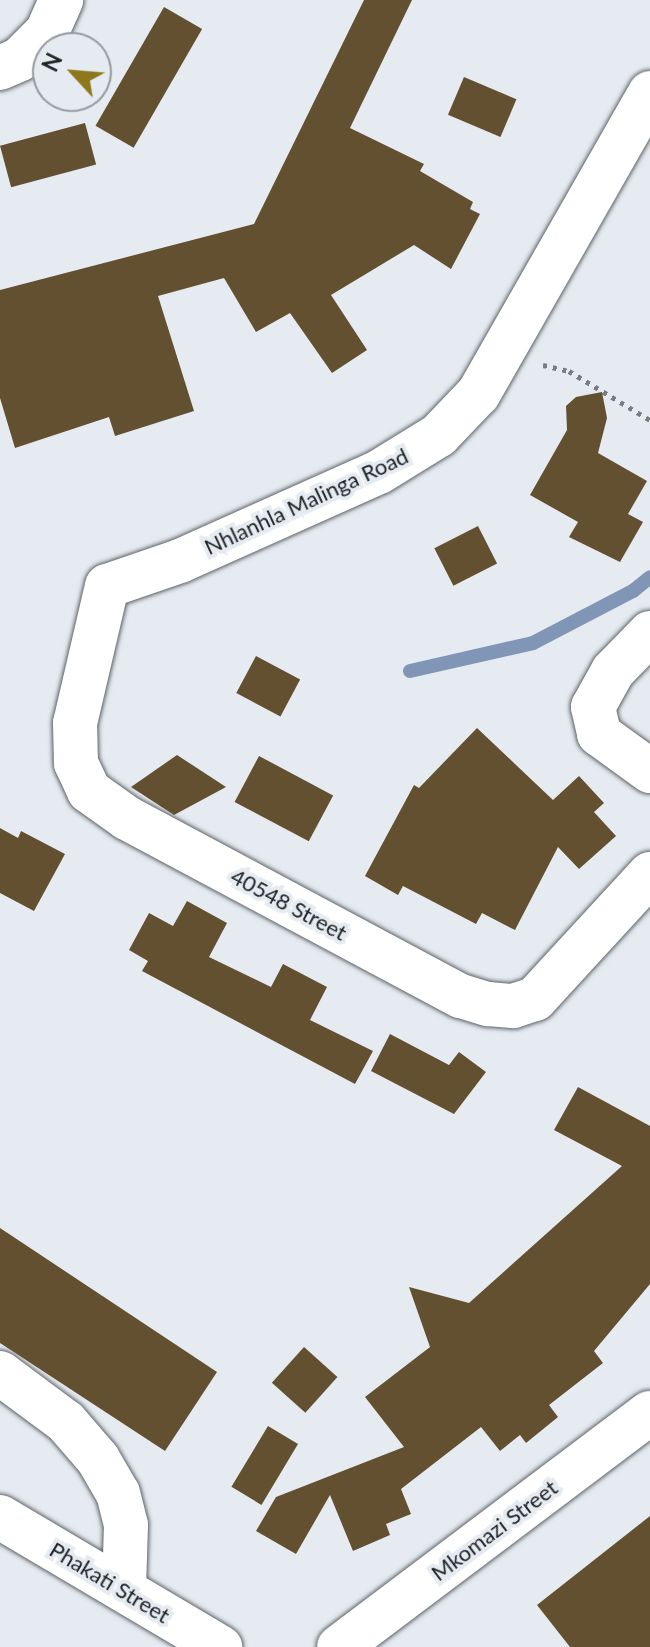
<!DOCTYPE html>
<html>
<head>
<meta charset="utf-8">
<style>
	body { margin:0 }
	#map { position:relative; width:650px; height:1647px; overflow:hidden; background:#e5ebf1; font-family:Lato,sans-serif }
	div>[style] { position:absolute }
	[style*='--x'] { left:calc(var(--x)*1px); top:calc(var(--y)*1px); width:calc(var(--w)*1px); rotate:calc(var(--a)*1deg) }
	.stream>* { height:14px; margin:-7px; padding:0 7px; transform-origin:7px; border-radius:7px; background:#8196b6 }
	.building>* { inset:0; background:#635030; transform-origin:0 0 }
	.path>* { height:5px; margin-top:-2.5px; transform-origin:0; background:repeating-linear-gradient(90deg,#797d81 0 4px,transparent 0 10px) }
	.roads { filter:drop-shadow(0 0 2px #5e6368) drop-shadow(0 0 2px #5e6368) }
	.minor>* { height:44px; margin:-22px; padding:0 22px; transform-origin:22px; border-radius:22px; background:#fff }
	span { translate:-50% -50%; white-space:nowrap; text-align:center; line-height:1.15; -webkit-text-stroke:8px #e5ebf1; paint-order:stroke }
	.street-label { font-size:22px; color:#1f2123 }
	.north { position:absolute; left:32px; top:32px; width:80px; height:80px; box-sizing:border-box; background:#e5ebf1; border:2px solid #969a9f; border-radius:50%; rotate:296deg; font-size:22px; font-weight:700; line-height:32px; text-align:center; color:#1f2123 }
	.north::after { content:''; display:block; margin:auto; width:28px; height:36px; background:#8e781d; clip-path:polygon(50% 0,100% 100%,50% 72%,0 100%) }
</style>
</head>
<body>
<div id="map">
	<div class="stream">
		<i style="--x:410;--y:671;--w:126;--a:-12.8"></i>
		<i style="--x:533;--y:643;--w:113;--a:-27.5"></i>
		<i style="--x:633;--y:591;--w:22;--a:-39"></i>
	</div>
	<div class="building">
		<i style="clip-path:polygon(364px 0,412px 0,350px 128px,424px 164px,420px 171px,473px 202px,470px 209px,480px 214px,451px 269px,414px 245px,331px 295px,367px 350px,332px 373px,290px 313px,256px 332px,224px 278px,158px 296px,194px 411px,115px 436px,109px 417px,15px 448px,0 398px,0 290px,254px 224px)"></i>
		<i style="left:164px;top:7px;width:44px;height:137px;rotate:30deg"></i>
		<i style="left:464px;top:77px;width:57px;height:41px;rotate:23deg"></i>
		<i style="left:85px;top:123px;width:43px;height:88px;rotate:75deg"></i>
		<i style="clip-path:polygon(602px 392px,607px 418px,598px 453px,647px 481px,628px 514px,643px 522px,620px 562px,569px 537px,578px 522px,530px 495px,567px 430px,566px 406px,576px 397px)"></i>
		<i style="left:478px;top:526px;width:42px;height:49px;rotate:63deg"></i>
		<i style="left:256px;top:656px;width:50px;height:42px;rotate:28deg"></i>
		<i style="clip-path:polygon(477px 728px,553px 800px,579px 776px,604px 803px,594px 812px,616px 836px,579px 869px,558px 847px,515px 930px,482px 913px,476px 924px,403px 886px,398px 895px,365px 876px,414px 785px,419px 788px)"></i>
		<i style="clip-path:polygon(177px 755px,226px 787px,174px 815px,131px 787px)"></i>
		<i style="left:259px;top:756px;width:84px;height:52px;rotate:28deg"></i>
		<i style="clip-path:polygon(0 828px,18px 838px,21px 831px,65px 854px,34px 911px,0 893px)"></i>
		<i style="clip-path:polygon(187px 901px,227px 923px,209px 957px,271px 987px,283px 964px,327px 987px,310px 1020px,373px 1051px,355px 1084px,142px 971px,148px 961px,129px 950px,149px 913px,173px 926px)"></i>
		<i style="clip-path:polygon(390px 1034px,449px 1065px,459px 1052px,486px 1072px,454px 1114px,371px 1071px)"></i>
		<i style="clip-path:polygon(578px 1087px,650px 1126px,650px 1284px,594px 1351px,603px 1363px,549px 1405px,558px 1417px,526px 1443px,520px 1435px,500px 1451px,481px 1427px,401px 1489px,411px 1514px,386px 1524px,390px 1535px,353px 1551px,330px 1495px,296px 1554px,256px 1531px,276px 1497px,404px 1447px,365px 1397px,430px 1347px,409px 1287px,469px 1303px,622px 1166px,554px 1130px)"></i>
		<i style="clip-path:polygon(0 1228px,217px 1372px,165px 1451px,0 1343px)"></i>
		<i style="left:304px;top:1347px;width:45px;height:48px;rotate:42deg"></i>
		<i style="left:268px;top:1426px;width:35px;height:71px;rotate:31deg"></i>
		<i style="clip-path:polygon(650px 1516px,650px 1647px,570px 1647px,537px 1605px)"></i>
	</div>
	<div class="path">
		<i style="--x:543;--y:365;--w:27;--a:13"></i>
		<i style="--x:569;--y:371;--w:95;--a:31.2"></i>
	</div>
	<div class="roads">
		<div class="minor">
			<i style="--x:0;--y:68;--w:22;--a:-24"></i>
			<i style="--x:20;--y:59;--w:38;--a:-45"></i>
			<i style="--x:47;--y:32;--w:35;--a:-66"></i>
			<i style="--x:650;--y:93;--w:347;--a:119.7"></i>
			<i style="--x:478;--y:394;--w:57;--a:133.6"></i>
			<i style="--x:439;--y:435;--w:70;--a:148.3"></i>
			<i style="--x:379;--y:472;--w:218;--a:155.9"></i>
			<i style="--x:180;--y:561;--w:77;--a:161.1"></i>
			<i style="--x:107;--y:586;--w:141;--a:103.1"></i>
			<i style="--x:75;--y:723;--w:40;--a:88.6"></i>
			<i style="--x:76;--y:763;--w:31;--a:65"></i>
			<i style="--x:89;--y:791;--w:47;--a:35.4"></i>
			<i style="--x:127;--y:818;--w:378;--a:28.1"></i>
			<i style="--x:461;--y:996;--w:28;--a:17"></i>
			<i style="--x:488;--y:1004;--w:25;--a:5"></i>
			<i style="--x:513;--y:1006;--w:23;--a:-18"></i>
			<i style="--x:535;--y:999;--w:170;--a:-47.4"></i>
			<i style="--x:650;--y:633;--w:53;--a:134.2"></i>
			<i style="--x:613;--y:671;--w:41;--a:119.1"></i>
			<i style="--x:593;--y:707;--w:28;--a:77"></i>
			<i style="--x:599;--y:734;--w:63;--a:36"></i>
			<i style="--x:0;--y:1373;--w:82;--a:36.6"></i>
			<i style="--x:66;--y:1422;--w:49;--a:49.1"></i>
			<i style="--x:98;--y:1459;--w:39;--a:60"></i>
			<i style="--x:118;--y:1493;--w:33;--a:76"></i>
			<i style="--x:126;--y:1525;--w:65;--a:91.8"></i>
			<i style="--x:0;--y:1517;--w:256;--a:30.6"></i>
			<i style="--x:339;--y:1647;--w:389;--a:-37"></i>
		</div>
	</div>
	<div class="street-label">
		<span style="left:306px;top:501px;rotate:-25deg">Nhlanhla Malinga Road</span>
		<span style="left:289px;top:904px;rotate:28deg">40548 Street</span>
		<span style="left:494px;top:1530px;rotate:-37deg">Mkomazi Street</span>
		<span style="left:110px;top:1582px;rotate:31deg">Phakati Street</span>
	</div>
	<div class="north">N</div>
</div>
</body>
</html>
